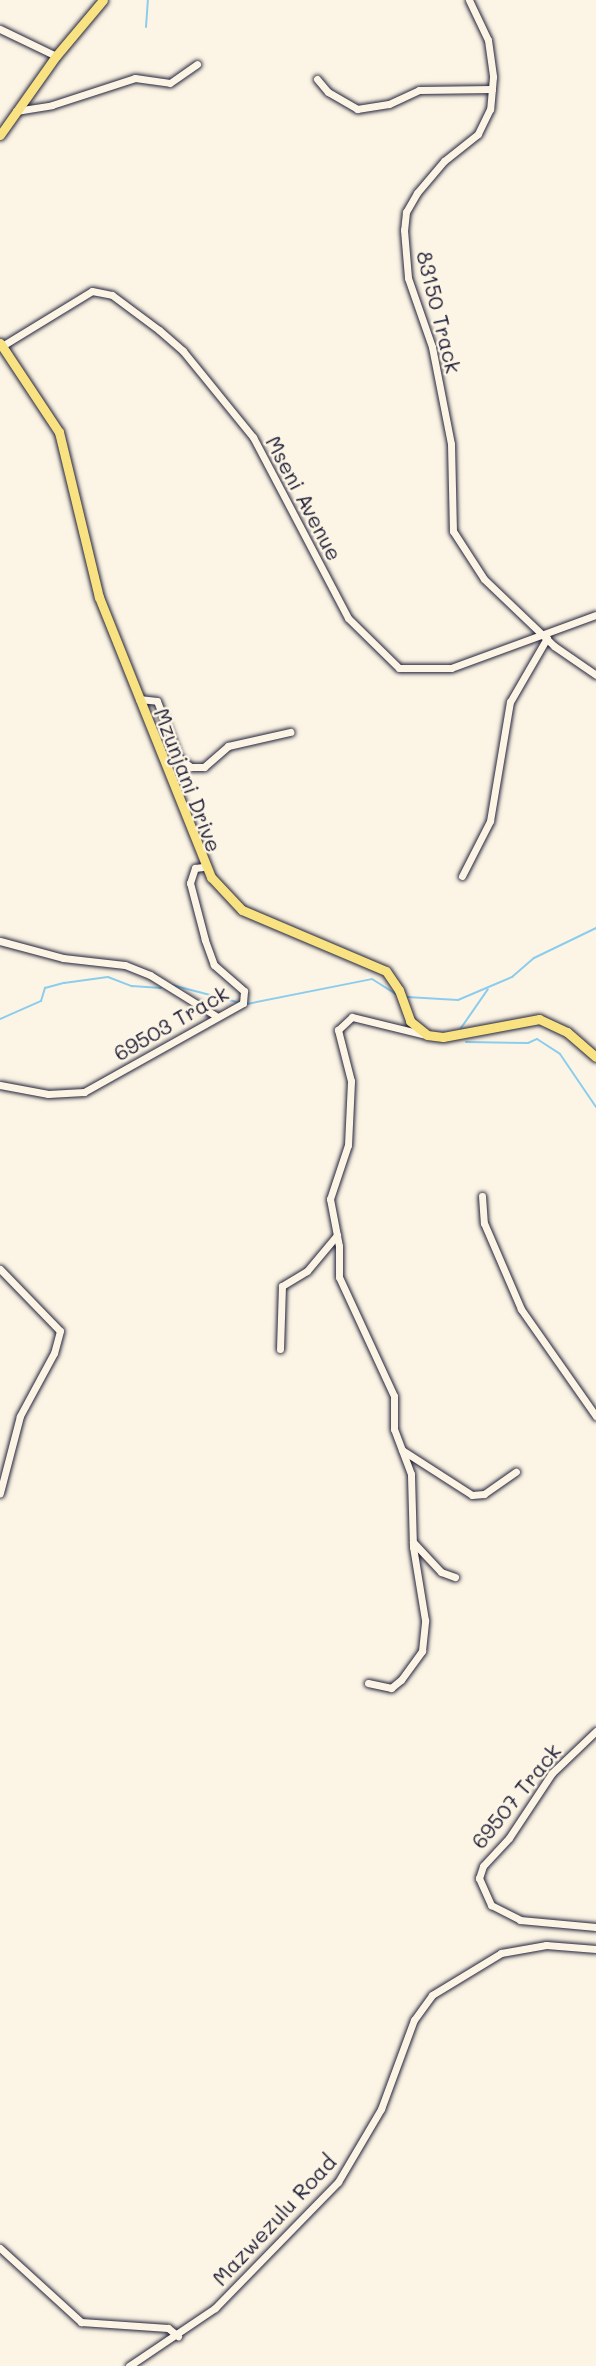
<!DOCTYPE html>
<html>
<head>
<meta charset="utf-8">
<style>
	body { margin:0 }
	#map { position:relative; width:596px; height:2366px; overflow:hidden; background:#fcf5e5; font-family:Mali,sans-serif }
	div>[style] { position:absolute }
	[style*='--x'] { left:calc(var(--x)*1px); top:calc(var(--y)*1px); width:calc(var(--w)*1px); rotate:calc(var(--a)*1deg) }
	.stream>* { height:2px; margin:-1px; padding:0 1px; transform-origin:1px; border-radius:1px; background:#8ccdee }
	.roads { filter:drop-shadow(0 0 2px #22223b) drop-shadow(0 0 2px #22223b) }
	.minor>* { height:7px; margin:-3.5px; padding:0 3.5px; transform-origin:3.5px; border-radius:3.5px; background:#fcf5e5 }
	.major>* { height:9px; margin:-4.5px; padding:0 4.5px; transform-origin:4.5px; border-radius:4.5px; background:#f8e281 }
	span { translate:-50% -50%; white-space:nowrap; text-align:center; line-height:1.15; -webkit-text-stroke:5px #fcf5e5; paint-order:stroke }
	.street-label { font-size:21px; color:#22223b }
</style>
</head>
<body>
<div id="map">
	<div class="stream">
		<i style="--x:146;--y:27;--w:27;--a:-86"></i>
		<i style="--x:172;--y:985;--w:67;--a:14.7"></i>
		<i style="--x:407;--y:997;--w:51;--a:3.4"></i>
		<i style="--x:458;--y:1000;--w:59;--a:-23.1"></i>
		<i style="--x:512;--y:977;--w:29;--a:-41"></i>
		<i style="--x:534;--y:958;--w:69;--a:-25.8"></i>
		<i style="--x:247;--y:1004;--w:127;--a:-11.3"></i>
		<i style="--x:372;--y:979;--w:28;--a:32"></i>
		<i style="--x:0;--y:1019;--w:45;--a:-23.7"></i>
		<i style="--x:41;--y:1001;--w:14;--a:-73"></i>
		<i style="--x:45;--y:988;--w:20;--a:-15"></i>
		<i style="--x:64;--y:983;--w:44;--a:-7.8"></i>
		<i style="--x:108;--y:977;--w:26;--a:21"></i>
		<i style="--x:132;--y:986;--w:29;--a:4"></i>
		<i style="--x:461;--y:1028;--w:47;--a:-55.3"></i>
		<i style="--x:466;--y:1042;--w:62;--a:0.9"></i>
		<i style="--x:528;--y:1043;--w:10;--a:-24"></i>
		<i style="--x:537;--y:1039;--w:27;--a:33"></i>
		<i style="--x:560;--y:1054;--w:64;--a:55.8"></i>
	</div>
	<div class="roads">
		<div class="minor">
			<i style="--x:469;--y:0;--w:44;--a:64.6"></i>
			<i style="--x:488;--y:40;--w:37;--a:82"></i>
			<i style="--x:493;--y:77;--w:32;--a:95"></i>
			<i style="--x:490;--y:109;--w:28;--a:116"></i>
			<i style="--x:478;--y:134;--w:43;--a:141.5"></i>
			<i style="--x:444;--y:161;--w:42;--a:130.2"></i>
			<i style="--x:417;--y:193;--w:22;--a:120"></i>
			<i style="--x:406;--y:212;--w:18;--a:96"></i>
			<i style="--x:404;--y:230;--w:48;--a:85.2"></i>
			<i style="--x:408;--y:278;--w:73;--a:70.8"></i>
			<i style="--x:432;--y:347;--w:99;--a:78.9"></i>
			<i style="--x:451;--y:444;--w:87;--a:88.7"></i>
			<i style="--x:453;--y:531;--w:57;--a:57.1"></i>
			<i style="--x:484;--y:579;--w:97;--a:43.7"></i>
			<i style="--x:554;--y:646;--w:51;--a:34.6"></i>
			<i style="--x:0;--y:29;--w:62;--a:25.7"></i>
			<i style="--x:317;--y:79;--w:17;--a:50"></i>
			<i style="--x:328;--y:92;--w:34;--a:30"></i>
			<i style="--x:357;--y:109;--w:32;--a:-9"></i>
			<i style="--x:389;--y:104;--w:33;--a:-25"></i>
			<i style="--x:419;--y:90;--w:73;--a:-0.8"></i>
			<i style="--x:16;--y:111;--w:36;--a:-9"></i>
			<i style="--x:52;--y:105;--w:87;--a:-18"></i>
			<i style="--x:135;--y:78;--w:35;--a:8"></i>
			<i style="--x:170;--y:83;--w:33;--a:-35"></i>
			<i style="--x:2;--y:346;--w:105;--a:-31.4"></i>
			<i style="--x:92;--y:291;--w:20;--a:11"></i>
			<i style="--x:112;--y:295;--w:59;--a:36.7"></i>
			<i style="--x:159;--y:330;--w:32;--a:41"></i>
			<i style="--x:183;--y:351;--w:111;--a:50.9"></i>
			<i style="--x:253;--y:437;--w:204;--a:62.3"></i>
			<i style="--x:348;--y:618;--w:71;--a:44.4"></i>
			<i style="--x:399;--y:668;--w:52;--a:0"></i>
			<i style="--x:451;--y:668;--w:154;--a:-20.1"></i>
			<i style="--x:139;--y:699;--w:18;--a:6"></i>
			<i style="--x:157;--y:701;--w:61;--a:68.9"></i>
			<i style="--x:179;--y:758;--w:15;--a:37"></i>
			<i style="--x:191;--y:767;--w:13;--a:0"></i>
			<i style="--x:204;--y:767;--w:32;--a:-41"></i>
			<i style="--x:228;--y:746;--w:64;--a:-12.7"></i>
			<i style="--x:462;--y:876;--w:62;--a:-63"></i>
			<i style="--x:490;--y:821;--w:121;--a:-80.5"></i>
			<i style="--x:510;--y:702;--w:74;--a:-60"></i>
			<i style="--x:0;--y:941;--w:65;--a:15.1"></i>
			<i style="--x:63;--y:958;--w:62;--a:6.4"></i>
			<i style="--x:125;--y:965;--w:27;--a:22"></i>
			<i style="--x:150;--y:975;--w:78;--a:31.8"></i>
			<i style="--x:0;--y:1085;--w:49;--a:10.6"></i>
			<i style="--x:48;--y:1094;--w:36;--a:-3"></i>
			<i style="--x:84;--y:1092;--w:182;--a:-29.2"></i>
			<i style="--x:243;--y:1003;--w:12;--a:-85"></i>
			<i style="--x:244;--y:991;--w:40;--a:-139"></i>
			<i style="--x:214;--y:965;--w:27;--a:-110"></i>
			<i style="--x:205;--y:940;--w:59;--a:-104.7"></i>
			<i style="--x:190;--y:883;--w:16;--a:-72"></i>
			<i style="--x:195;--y:868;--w:8;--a:-7"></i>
			<i style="--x:482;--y:1196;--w:27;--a:86"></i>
			<i style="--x:484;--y:1223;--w:94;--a:66.7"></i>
			<i style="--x:521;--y:1309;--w:131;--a:55"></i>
			<i style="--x:0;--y:1269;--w:86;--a:45.9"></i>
			<i style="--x:60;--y:1331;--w:23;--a:105"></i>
			<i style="--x:54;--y:1353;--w:72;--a:118.4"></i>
			<i style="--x:20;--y:1416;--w:80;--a:104.6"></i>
			<i style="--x:280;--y:1349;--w:63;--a:-88.2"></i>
			<i style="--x:282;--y:1286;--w:29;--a:-31"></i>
			<i style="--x:307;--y:1271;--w:47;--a:-50.2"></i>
			<i style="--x:402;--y:1450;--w:83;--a:32.7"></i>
			<i style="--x:472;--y:1495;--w:12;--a:-5"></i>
			<i style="--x:484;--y:1494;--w:39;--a:-35"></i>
			<i style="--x:413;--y:1542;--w:41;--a:47"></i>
			<i style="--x:441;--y:1572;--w:15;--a:20"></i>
			<i style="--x:368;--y:1683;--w:24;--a:12"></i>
			<i style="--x:391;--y:1688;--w:13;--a:-39"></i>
			<i style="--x:401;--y:1680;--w:36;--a:-54"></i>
			<i style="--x:422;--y:1651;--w:31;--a:-84"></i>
			<i style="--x:425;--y:1620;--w:74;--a:-99.3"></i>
			<i style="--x:413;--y:1547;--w:73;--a:-91.6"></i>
			<i style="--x:411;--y:1474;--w:48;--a:-110.7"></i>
			<i style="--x:394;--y:1429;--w:33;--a:-90"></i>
			<i style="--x:394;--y:1396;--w:131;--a:-114.8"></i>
			<i style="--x:339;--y:1277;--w:31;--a:-90"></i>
			<i style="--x:339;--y:1246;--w:48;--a:-100.8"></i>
			<i style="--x:330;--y:1199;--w:57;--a:-71.6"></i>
			<i style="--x:348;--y:1145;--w:64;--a:-87.3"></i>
			<i style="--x:351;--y:1081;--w:53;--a:-104.3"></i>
			<i style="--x:338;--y:1030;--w:19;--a:-43"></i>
			<i style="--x:352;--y:1017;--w:76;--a:13.7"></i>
			<i style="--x:596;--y:1731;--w:61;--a:136.3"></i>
			<i style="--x:552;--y:1773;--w:78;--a:123.5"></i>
			<i style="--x:509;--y:1838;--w:38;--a:133"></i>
			<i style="--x:483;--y:1866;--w:13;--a:108"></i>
			<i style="--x:479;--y:1878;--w:30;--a:66"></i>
			<i style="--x:491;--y:1905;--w:33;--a:27"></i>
			<i style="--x:520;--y:1920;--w:76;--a:5.3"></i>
			<i style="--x:0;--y:2248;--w:110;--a:42.4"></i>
			<i style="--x:81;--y:2322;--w:87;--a:3.9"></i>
			<i style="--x:168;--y:2328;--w:13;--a:39"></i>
			<i style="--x:129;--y:2366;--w:104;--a:-34"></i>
			<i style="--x:215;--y:2308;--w:176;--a:-45.7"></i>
			<i style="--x:338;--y:2182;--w:85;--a:-59.5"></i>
			<i style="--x:381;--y:2109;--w:95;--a:-69.7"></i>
			<i style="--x:414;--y:2020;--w:31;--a:-54"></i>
			<i style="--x:432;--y:1995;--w:81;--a:-31.3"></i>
			<i style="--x:501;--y:1953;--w:46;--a:-10.1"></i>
			<i style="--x:546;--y:1945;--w:50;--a:4.6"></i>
		</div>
		<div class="major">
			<i style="--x:0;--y:135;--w:97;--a:-54.7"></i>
			<i style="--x:56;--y:56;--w:73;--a:-50"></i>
			<i style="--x:0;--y:343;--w:107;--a:56.5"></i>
			<i style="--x:59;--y:432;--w:170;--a:76.4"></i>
			<i style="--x:99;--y:597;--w:302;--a:68.2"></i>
			<i style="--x:211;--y:877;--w:45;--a:46.8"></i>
			<i style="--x:242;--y:910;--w:156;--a:23"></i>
			<i style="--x:386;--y:971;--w:23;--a:56"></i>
			<i style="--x:399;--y:990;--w:33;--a:70"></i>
			<i style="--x:410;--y:1021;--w:22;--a:39"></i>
			<i style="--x:427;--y:1035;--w:16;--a:7"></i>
			<i style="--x:443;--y:1037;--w:98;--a:-10.6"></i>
			<i style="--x:539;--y:1019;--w:31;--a:25"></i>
			<i style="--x:567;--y:1032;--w:38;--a:41"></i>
		</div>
	</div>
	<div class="street-label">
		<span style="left:439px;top:312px;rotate:76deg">83150 Track</span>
		<span style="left:304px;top:498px;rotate:62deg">Mseni Avenue</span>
		<span style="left:188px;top:780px;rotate:69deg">Mzunjani Drive</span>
		<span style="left:171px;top:1023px;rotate:-30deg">69503 Track</span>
		<span style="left:516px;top:1796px;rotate:-51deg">69507 Track</span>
		<span style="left:274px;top:2220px;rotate:-47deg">Mazwezulu Road</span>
	</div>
</div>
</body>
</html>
